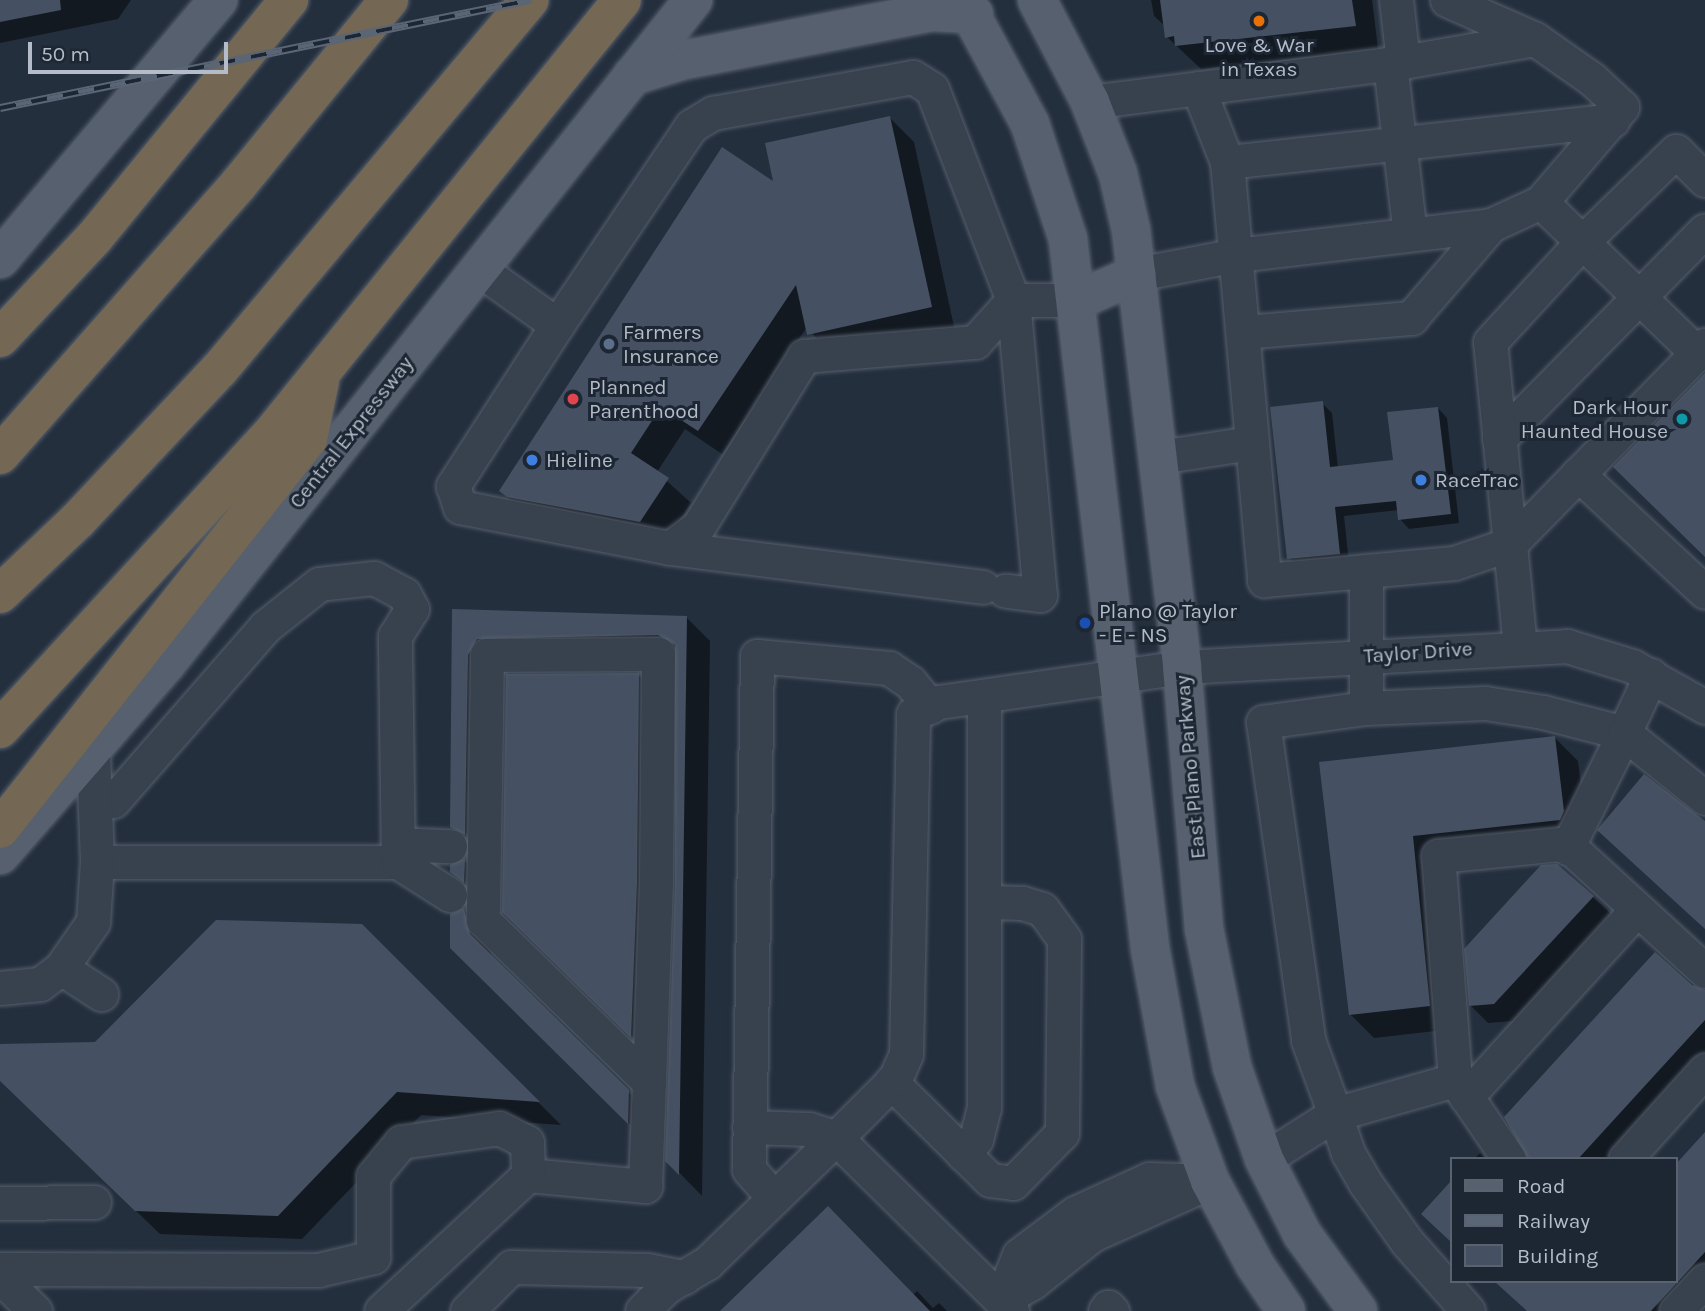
<!DOCTYPE html>
<html>
<head>
<meta charset="utf-8">
<style>
	body { margin:0 }
	#map { position:relative; width:1705px; height:1311px; overflow:hidden; background:#242f3e; font-family:Karla,sans-serif }
	div>[style] { position:absolute }
	[style*='--x'] { left:calc(var(--x)*1px); top:calc(var(--y)*1px); width:calc(var(--w)*1px); rotate:calc(var(--a)*1deg) }
	.shadow>* { inset:0; background:#0007; transform-origin:0 0 }
	.building>* { inset:0; background:#455162 }
	.roads { filter:drop-shadow(0 0 2px #565f6c) drop-shadow(0 0 2px #565f6c) }
	.minor>* { height:33px; margin:-16.5px; padding:0 16.5px; transform-origin:16.5px; border-radius:16.5px; background:#38414e }
	.major>* { height:38px; margin:-19px; padding:0 19px; transform-origin:19px; border-radius:19px; background:#56606e }
	.highway>* { height:38px; margin:-19px; padding:0 19px; transform-origin:19px; border-radius:19px; background:#746855 }
	.rail>* { height:8px; margin-top:-4px; transform-origin:0; background:repeating-linear-gradient(90deg,#1d2633 0 16px,#5a6575 0 32px); box-sizing:border-box; border-block:2px solid #5a6575 }
	.dots>* { width:19px; height:19px; translate:-50% -50%; box-sizing:border-box; border:4px solid #1d2633; border-radius:50% }
	span { translate:-50% -50%; white-space:nowrap; text-align:center; line-height:1.15; -webkit-text-stroke:6px #1d2633; paint-order:stroke }
	.poi-label { font-size:21px; color:#b4bcc9 }
	.left { translate:0 -50%; text-align:left }
	.right { translate:-100% -50%; text-align:right }
	.street-label { font-size:21px; color:#b4bcc9 }
	.legend { position:absolute; left:1450px; top:1157px; width:228px; height:126px; box-sizing:border-box; background:#1d2633; border:2px solid #59626f; margin:0; padding:9px 12px; list-style:none; font-size:21px; color:#b4bcc9 }
	.legend li { display:flex; align-items:center; gap:14px; height:35px }
	.legend b { width:35px; border:2px solid #59626f }
	.scale { position:absolute; left:28px; top:42px; width:200px; height:32px; box-sizing:border-box; border:4px solid #b4bcc9; border-top:0; padding-left:9px; font-size:21px; line-height:24px; white-space:nowrap; color:#b4bcc9; -webkit-text-stroke:5px #1d2633; paint-order:stroke }
</style>
</head>
<body>
<div id="map">
	<div class="shadow">
		<i style="clip-path:polygon(0 0,131px 0,118px 19px,0 43px)"></i>
		<i style="clip-path:polygon(1151px 0,1372px 0,1378px 49px,1201px 69px,1167px 37px,1166px 27px,1154px 16px)"></i>
		<i style="clip-path:polygon(890px 118px,914px 142px,955px 331px,832px 357px,807px 327px,722px 454px,685px 429px,657px 472px,691px 503px,664px 545px,524px 514px,501px 491px,776px 184px)"></i>
		<i style="clip-path:polygon(1322px 403px,1332px 413px,1338px 468px,1395px 462px,1438px 408px,1447px 418px,1459px 523px,1409px 529px,1400px 519px,1399px 510px,1344px 516px,1349px 563px,1298px 567px,1289px 558px)"></i>
		<i style="clip-path:polygon(453px 611px,686px 617px,710px 641px,702px 1196px,667px 1160px,677px 883px,677px 658px,500px 662px,476px 850px,452px 826px)"></i>
		<i style="clip-path:polygon(638px 675px,661px 699px,654px 1058px,528px 935px)"></i>
		<i style="clip-path:polygon(1555px 738px,1578px 761px,1587px 835px,1436px 859px,1453px 1029px,1374px 1038px,1350px 1014px,1321px 764px)"></i>
		<i style="left:464px;top:860px;width:33px;height:17px;rotate:44deg"></i>
		<i style="clip-path:polygon(1593px 897px,1611px 914px,1513px 1021px,1488px 1023px,1470px 1005px)"></i>
		<i style="clip-path:polygon(464px 910px,487px 933px,492px 959px,652px 1115px,651px 1145px,452px 947px)"></i>
		<i style="clip-path:polygon(361px 925px,561px 1125px,421px 1115px,302px 1239px,160px 1234px,0 1080px,0 1045px,96px 1044px)"></i>
		<i style="clip-path:polygon(1655px 954px,1705px 994px,1705px 1069px,1623px 1159px,1529px 1159px)"></i>
		<i style="clip-path:polygon(1705px 1135px,1705px 1301px,1696px 1311px,1527px 1311px,1675px 1281px)"></i>
		<i style="clip-path:polygon(1480px 1153px,1486px 1159px,1474px 1159px)"></i>
		<i style="clip-path:polygon(917px 1291px,933px 1308px,939px 1303px,947px 1311px,723px 1311px,913px 1295px)"></i>
	</div>
	<div class="building">
		<i style="clip-path:polygon(0 0,60px 0,61px 10px,0 22px)"></i>
		<i style="clip-path:polygon(1160px 0,1352px 0,1356px 26px,1175px 46px,1174px 36px,1165px 38px)"></i>
		<i style="clip-path:polygon(890px 116px,932px 307px,807px 335px,796px 285px,698px 431px,661px 407px,631px 453px,669px 478px,640px 522px,507px 497px,499px 491px,722px 147px,773px 181px,765px 143px)"></i>
		<i style="clip-path:polygon(1705px 373px,1705px 557px,1613px 467px)"></i>
		<i style="clip-path:polygon(1323px 401px,1330px 467px,1393px 460px,1387px 412px,1438px 407px,1451px 514px,1398px 520px,1396px 501px,1335px 507px,1340px 554px,1287px 559px,1270px 407px)"></i>
		<i style="clip-path:polygon(452px 609px,687px 616px,679px 1175px,665px 1161px,675px 883px,675px 645px,658px 635px,477px 639px,468px 655px,465px 835px,450px 827px)"></i>
		<i style="clip-path:polygon(639px 673px,637px 883px,631px 1038px,502px 912px,506px 674px)"></i>
		<i style="clip-path:polygon(1555px 736px,1564px 811px,1560px 820px,1413px 836px,1430px 1006px,1349px 1015px,1319px 762px)"></i>
		<i style="clip-path:polygon(1644px 774px,1705px 821px,1705px 929px,1597px 830px)"></i>
		<i style="clip-path:polygon(465px 858px,464px 883px,450px 872px,450px 865px)"></i>
		<i style="clip-path:polygon(1557px 864px,1594px 896px,1494px 1004px,1469px 1006px,1464px 949px,1541px 865px)"></i>
		<i style="clip-path:polygon(464px 908px,470px 934px,629px 1090px,628px 1124px,450px 948px,450px 914px)"></i>
		<i style="clip-path:polygon(216px 920px,362px 924px,540px 1102px,397px 1092px,278px 1216px,135px 1211px,0 1081px,0 1044px,95px 1042px)"></i>
		<i style="clip-path:polygon(1655px 952px,1692px 985px,1705px 990px,1705px 1020px,1578px 1159px,1528px 1159px,1504px 1117px)"></i>
		<i style="clip-path:polygon(1705px 1132px,1705px 1252px,1651px 1311px,1527px 1311px,1494px 1281px,1675px 1281px,1675px 1165px)"></i>
		<i style="clip-path:polygon(1451px 1181px,1451px 1242px,1421px 1214px)"></i>
		<i style="clip-path:polygon(828px 1206px,930px 1311px,720px 1311px)"></i>
	</div>
	<div class="roads">
		<div class="minor">
			<i style="--x:1447;--y:0;--w:96;--a:23.9"></i>
			<i style="--x:1535;--y:39;--w:70;--a:35.1"></i>
			<i style="--x:1592;--y:79;--w:41;--a:43"></i>
			<i style="--x:1622;--y:107;--w:125;--a:130.5"></i>
			<i style="--x:1541;--y:202;--w:217;--a:44.1"></i>
			<i style="--x:1403;--y:62;--w:134;--a:-9.9"></i>
			<i style="--x:1390;--y:64;--w:170;--a:83.3"></i>
			<i style="--x:1198;--y:88;--w:79;--a:68.6"></i>
			<i style="--x:1227;--y:162;--w:420;--a:84.9"></i>
			<i style="--x:1264;--y:580;--w:102;--a:-5"></i>
			<i style="--x:1366;--y:571;--w:137;--a:90"></i>
			<i style="--x:1366;--y:708;--w:104;--a:172.3"></i>
			<i style="--x:1263;--y:722;--w:321;--a:81.9"></i>
			<i style="--x:1308;--y:1040;--w:79;--a:70"></i>
			<i style="--x:1335;--y:1114;--w:125;--a:-15.8"></i>
			<i style="--x:1455;--y:1080;--w:225;--a:-94.3"></i>
			<i style="--x:1438;--y:856;--w:123;--a:-5.6"></i>
			<i style="--x:1560;--y:844;--w:14;--a:25"></i>
			<i style="--x:1573;--y:850;--w:179;--a:42.5"></i>
			<i style="--x:1090;--y:102;--w:316;--a:-7.3"></i>
			<i style="--x:1403;--y:62;--w:62;--a:-96.4"></i>
			<i style="--x:1227;--y:162;--w:388;--a:-6.2"></i>
			<i style="--x:479;--y:269;--w:96;--a:35.7"></i>
			<i style="--x:557;--y:325;--w:192;--a:122.9"></i>
			<i style="--x:453;--y:486;--w:22;--a:72"></i>
			<i style="--x:460;--y:507;--w:214;--a:11"></i>
			<i style="--x:670;--y:548;--w:35;--a:-37"></i>
			<i style="--x:698;--y:527;--w:201;--a:-58.2"></i>
			<i style="--x:804;--y:356;--w:172;--a:-4.7"></i>
			<i style="--x:975;--y:342;--w:57;--a:-47.9"></i>
			<i style="--x:1013;--y:300;--w:65;--a:0"></i>
			<i style="--x:1137;--y:274;--w:102;--a:-10.8"></i>
			<i style="--x:1237;--y:255;--w:256;--a:-6.7"></i>
			<i style="--x:1491;--y:225;--w:55;--a:-24.7"></i>
			<i style="--x:557;--y:325;--w:240;--a:-56"></i>
			<i style="--x:691;--y:126;--w:26;--a:-31"></i>
			<i style="--x:713;--y:113;--w:203;--a:-10.2"></i>
			<i style="--x:913;--y:77;--w:22;--a:32"></i>
			<i style="--x:932;--y:89;--w:226;--a:69"></i>
			<i style="--x:1013;--y:300;--w:296;--a:84.8"></i>
			<i style="--x:1040;--y:595;--w:35;--a:-173"></i>
			<i style="--x:1244;--y:332;--w:168;--a:-4.8"></i>
			<i style="--x:1411;--y:318;--w:123;--a:-49.3"></i>
			<i style="--x:1499;--y:439;--w:293;--a:-45.4"></i>
			<i style="--x:1159;--y:457;--w:92;--a:-8.7"></i>
			<i style="--x:1578;--y:474;--w:173;--a:42.9"></i>
			<i style="--x:670;--y:548;--w:315;--a:7.1"></i>
			<i style="--x:1366;--y:571;--w:88;--a:-5.2"></i>
			<i style="--x:1454;--y:563;--w:59;--a:-18.7"></i>
			<i style="--x:1510;--y:544;--w:279;--a:-45.6"></i>
			<i style="--x:1520;--y:647;--w:306;--a:-95.6"></i>
			<i style="--x:1490;--y:342;--w:134;--a:-47.4"></i>
			<i style="--x:1581;--y:243;--w:132;--a:-44.1"></i>
			<i style="--x:1676;--y:151;--w:41;--a:45"></i>
			<i style="--x:1366;--y:708;--w:119;--a:-2.4"></i>
			<i style="--x:1485;--y:703;--w:59;--a:8.8"></i>
			<i style="--x:1543;--y:712;--w:84;--a:14.5"></i>
			<i style="--x:1624;--y:733;--w:64;--a:-65"></i>
			<i style="--x:1567;--y:848;--w:128;--a:-63.6"></i>
			<i style="--x:1624;--y:733;--w:104;--a:38.7"></i>
			<i style="--x:97;--y:862;--w:301;--a:0"></i>
			<i style="--x:398;--y:862;--w:226;--a:-90.8"></i>
			<i style="--x:395;--y:636;--w:32;--a:-58"></i>
			<i style="--x:412;--y:609;--w:17;--a:-118"></i>
			<i style="--x:404;--y:594;--w:34;--a:-152"></i>
			<i style="--x:374;--y:578;--w:55;--a:173.8"></i>
			<i style="--x:319;--y:584;--w:69;--a:141.5"></i>
			<i style="--x:265;--y:627;--w:231;--a:131.1"></i>
			<i style="--x:450;--y:895;--w:62;--a:-147.6"></i>
			<i style="--x:398;--y:862;--w:25;--a:-42"></i>
			<i style="--x:417;--y:845;--w:33;--a:2"></i>
			<i style="--x:61;--y:968;--w:48;--a:33"></i>
			<i style="--x:0;--y:988;--w:40;--a:-5.7"></i>
			<i style="--x:40;--y:984;--w:26;--a:-37"></i>
			<i style="--x:61;--y:968;--w:56;--a:-55.2"></i>
			<i style="--x:93;--y:922;--w:60;--a:-86.2"></i>
			<i style="--x:97;--y:862;--w:109;--a:-92.1"></i>
			<i style="--x:1455;--y:1080;--w:96;--a:55.6"></i>
			<i style="--x:891;--y:1082;--w:139;--a:44.7"></i>
			<i style="--x:990;--y:1180;--w:23;--a:7"></i>
			<i style="--x:1013;--y:1183;--w:70;--a:-45.6"></i>
			<i style="--x:1062;--y:1133;--w:194;--a:-89.4"></i>
			<i style="--x:1064;--y:939;--w:37;--a:-126"></i>
			<i style="--x:1042;--y:909;--w:21;--a:-163"></i>
			<i style="--x:1022;--y:903;--w:38;--a:-178"></i>
			<i style="--x:1466;--y:1097;--w:254;--a:-47.7"></i>
			<i style="--x:749;--y:1127;--w:60;--a:1.9"></i>
			<i style="--x:809;--y:1129;--w:28;--a:18"></i>
			<i style="--x:836;--y:1138;--w:247;--a:44.5"></i>
			<i style="--x:963;--y:1154;--w:20;--a:-49"></i>
			<i style="--x:976;--y:1139;--w:32;--a:-76"></i>
			<i style="--x:984;--y:1108;--w:412;--a:-90"></i>
			<i style="--x:1264;--y:1159;--w:84;--a:-32.4"></i>
			<i style="--x:1335;--y:1114;--w:41;--a:71.6"></i>
			<i style="--x:1348;--y:1153;--w:36;--a:60"></i>
			<i style="--x:1366;--y:1184;--w:71;--a:54.7"></i>
			<i style="--x:1407;--y:1242;--w:92;--a:48.5"></i>
			<i style="--x:1625;--y:1159;--w:120;--a:-48"></i>
			<i style="--x:528;--y:1175;--w:118;--a:5.4"></i>
			<i style="--x:645;--y:1186;--w:104;--a:-87.8"></i>
			<i style="--x:649;--y:1082;--w:199;--a:-88"></i>
			<i style="--x:656;--y:883;--w:229;--a:-89.5"></i>
			<i style="--x:658;--y:654;--w:171;--a:179.7"></i>
			<i style="--x:487;--y:655;--w:265;--a:90.9"></i>
			<i style="--x:483;--y:920;--w:232;--a:44.3"></i>
			<i style="--x:773;--y:1197;--w:37;--a:-131"></i>
			<i style="--x:749;--y:1169;--w:513;--a:-89.11"></i>
			<i style="--x:757;--y:656;--w:133;--a:5.2"></i>
			<i style="--x:889;--y:668;--w:25;--a:34"></i>
			<i style="--x:910;--y:682;--w:32;--a:51"></i>
			<i style="--x:0;--y:1203;--w:94;--a:-0.6"></i>
			<i style="--x:0;--y:1269;--w:318;--a:0.2"></i>
			<i style="--x:318;--y:1270;--w:57;--a:-13.3"></i>
			<i style="--x:373;--y:1257;--w:81;--a:-90"></i>
			<i style="--x:373;--y:1176;--w:44;--a:-50.5"></i>
			<i style="--x:401;--y:1142;--w:99;--a:-8.1"></i>
			<i style="--x:499;--y:1128;--w:31;--a:27"></i>
			<i style="--x:527;--y:1142;--w:33;--a:88"></i>
			<i style="--x:528;--y:1175;--w:200;--a:137.2"></i>
			<i style="--x:0;--y:1277;--w:49;--a:44.2"></i>
			<i style="--x:1001;--y:1300;--w:48;--a:-68.2"></i>
			<i style="--x:1019;--y:1255;--w:70;--a:-36.9"></i>
			<i style="--x:1075;--y:1213;--w:81;--a:-24.7"></i>
			<i style="--x:1149;--y:1179;--w:61;--a:1.9"></i>
			<i style="--x:1001;--y:1300;--w:37;--a:-29"></i>
			<i style="--x:1033;--y:1282;--w:75;--a:-38.5"></i>
			<i style="--x:1092;--y:1235;--w:124;--a:-24.3"></i>
			<i style="--x:467;--y:1311;--w:62;--a:-45"></i>
			<i style="--x:511;--y:1267;--w:136;--a:1.3"></i>
			<i style="--x:647;--y:1270;--w:38;--a:11"></i>
			<i style="--x:642;--y:1311;--w:34;--a:-45"></i>
			<i style="--x:666;--y:1287;--w:48;--a:-30.3"></i>
			<i style="--x:707;--y:1263;--w:180;--a:-44.1"></i>
			<i style="--x:836;--y:1138;--w:83;--a:-45"></i>
			<i style="--x:895;--y:1079;--w:27;--a:-66"></i>
			<i style="--x:906;--y:1054;--w:340;--a:-88.8"></i>
			<i style="--x:913;--y:714;--w:29;--a:-25"></i>
			<i style="--x:939;--y:702;--w:246;--a:-8.2"></i>
			<i style="--x:1182;--y:667;--w:386;--a:-3.1"></i>
			<i style="--x:1567;--y:646;--w:68;--a:17.1"></i>
			<i style="--x:1632;--y:666;--w:84;--a:29.3"></i>
			<i style="--x:1105;--y:1311;--w:5;--a:-53"></i>
			<i style="--x:1108;--y:1307;--w:6;--a:45"></i>
			<i style="--x:1676;--y:1311;--w:42;--a:-46.9"></i>
		</div>
		<div class="major">
			<i style="--x:963;--y:0;--w:141;--a:61.6"></i>
			<i style="--x:1030;--y:124;--w:121;--a:71.7"></i>
			<i style="--x:1068;--y:239;--w:714;--a:83.4"></i>
			<i style="--x:1150;--y:948;--w:140;--a:79.7"></i>
			<i style="--x:1175;--y:1086;--w:101;--a:69.8"></i>
			<i style="--x:1210;--y:1181;--w:95;--a:61.8"></i>
			<i style="--x:1255;--y:1265;--w:55;--a:56"></i>
			<i style="--x:1037;--y:0;--w:115;--a:62.5"></i>
			<i style="--x:1090;--y:102;--w:77;--a:68.7"></i>
			<i style="--x:1118;--y:174;--w:57;--a:76.9"></i>
			<i style="--x:1131;--y:230;--w:440;--a:83.3"></i>
			<i style="--x:1182;--y:667;--w:263;--a:85.2"></i>
			<i style="--x:1204;--y:929;--w:141;--a:78.5"></i>
			<i style="--x:1232;--y:1067;--w:97;--a:70.8"></i>
			<i style="--x:1264;--y:1159;--w:84;--a:63.1"></i>
			<i style="--x:1302;--y:1234;--w:95;--a:54"></i>
			<i style="--x:632;--y:76;--w:54;--a:-17.1"></i>
			<i style="--x:684;--y:60;--w:253;--a:-11"></i>
			<i style="--x:932;--y:12;--w:42;--a:2.7"></i>
			<i style="--x:0;--y:259;--w:339;--a:-49.9"></i>
			<i style="--x:1078;--y:300;--w:64;--a:-23.8"></i>
			<i style="--x:0;--y:855;--w:253;--a:-49"></i>
			<i style="--x:166;--y:664;--w:848;--a:-51.56"></i>
		</div>
		<div class="highway">
			<i style="--x:0;--y:338;--w:137;--a:-46.8"></i>
			<i style="--x:94;--y:238;--w:308;--a:-50.7"></i>
			<i style="--x:0;--y:455;--w:360;--a:-48.6"></i>
			<i style="--x:238;--y:185;--w:239;--a:-50.8"></i>
			<i style="--x:0;--y:594;--w:106;--a:-43.5"></i>
			<i style="--x:77;--y:521;--w:207;--a:-46.8"></i>
			<i style="--x:219;--y:370;--w:483;--a:-50"></i>
			<i style="--x:0;--y:729;--w:403;--a:-47.4"></i>
			<i style="--x:273;--y:432;--w:555;--a:-51.07"></i>
			<i style="--x:0;--y:829;--w:497;--a:-51.7"></i>
			<i style="--x:308;--y:439;--w:59;--a:-78.3"></i>
		</div>
	</div>
	<div class="rail">
		<i style="--x:0;--y:108;--w:542;--a:-11.5"></i>
	</div>
	<div class="dots">
		<i style="left:1259px;top:21px;background:#e8710a"></i>
		<i style="left:609px;top:344px;background:#5c6f8a"></i>
		<i style="left:573px;top:399px;background:#e0444e"></i>
		<i style="left:1682px;top:419px;background:#0f9aa8"></i>
		<i style="left:532px;top:460px;background:#3f7fe0"></i>
		<i style="left:1421px;top:480px;background:#3f7fe0"></i>
		<i style="left:1085px;top:623px;background:#1a4fb4"></i>
	</div>
	<div class="poi-label">
		<span style="left:1259px;top:57px">Love &amp; War<br>in Texas</span>
		<span class="left" style="left:623px;top:344px">Farmers<br>Insurance</span>
		<span class="left" style="left:589px;top:399px">Planned<br>Parenthood</span>
		<span class="right" style="left:1668px;top:419px">Dark Hour<br>Haunted House</span>
		<span class="left" style="left:546px;top:460px">Hieline</span>
		<span class="left" style="left:1435px;top:480px">RaceTrac</span>
		<span class="left" style="left:1099px;top:623px">Plano @ Taylor<br>- E - NS</span>
	</div>
	<div class="street-label">
		<span style="left:351px;top:432px;rotate:-52deg">Central Expressway</span>
		<span style="left:1418px;top:652px;rotate:-4deg">Taylor Drive</span>
		<span style="left:1190px;top:767px;rotate:-95deg">East Plano Parkway</span>
	</div>
	<ul class="legend">
	<li><b style="height:9px;background:#56606e"></b>Road</li>
	<li><b style="height:9px;background:#5a6575"></b>Railway</li>
	<li><b style="height:19px;background:#455162"></b>Building</li>
	</ul>
	<div class="scale">50 m</div>
</div>
</body>
</html>
